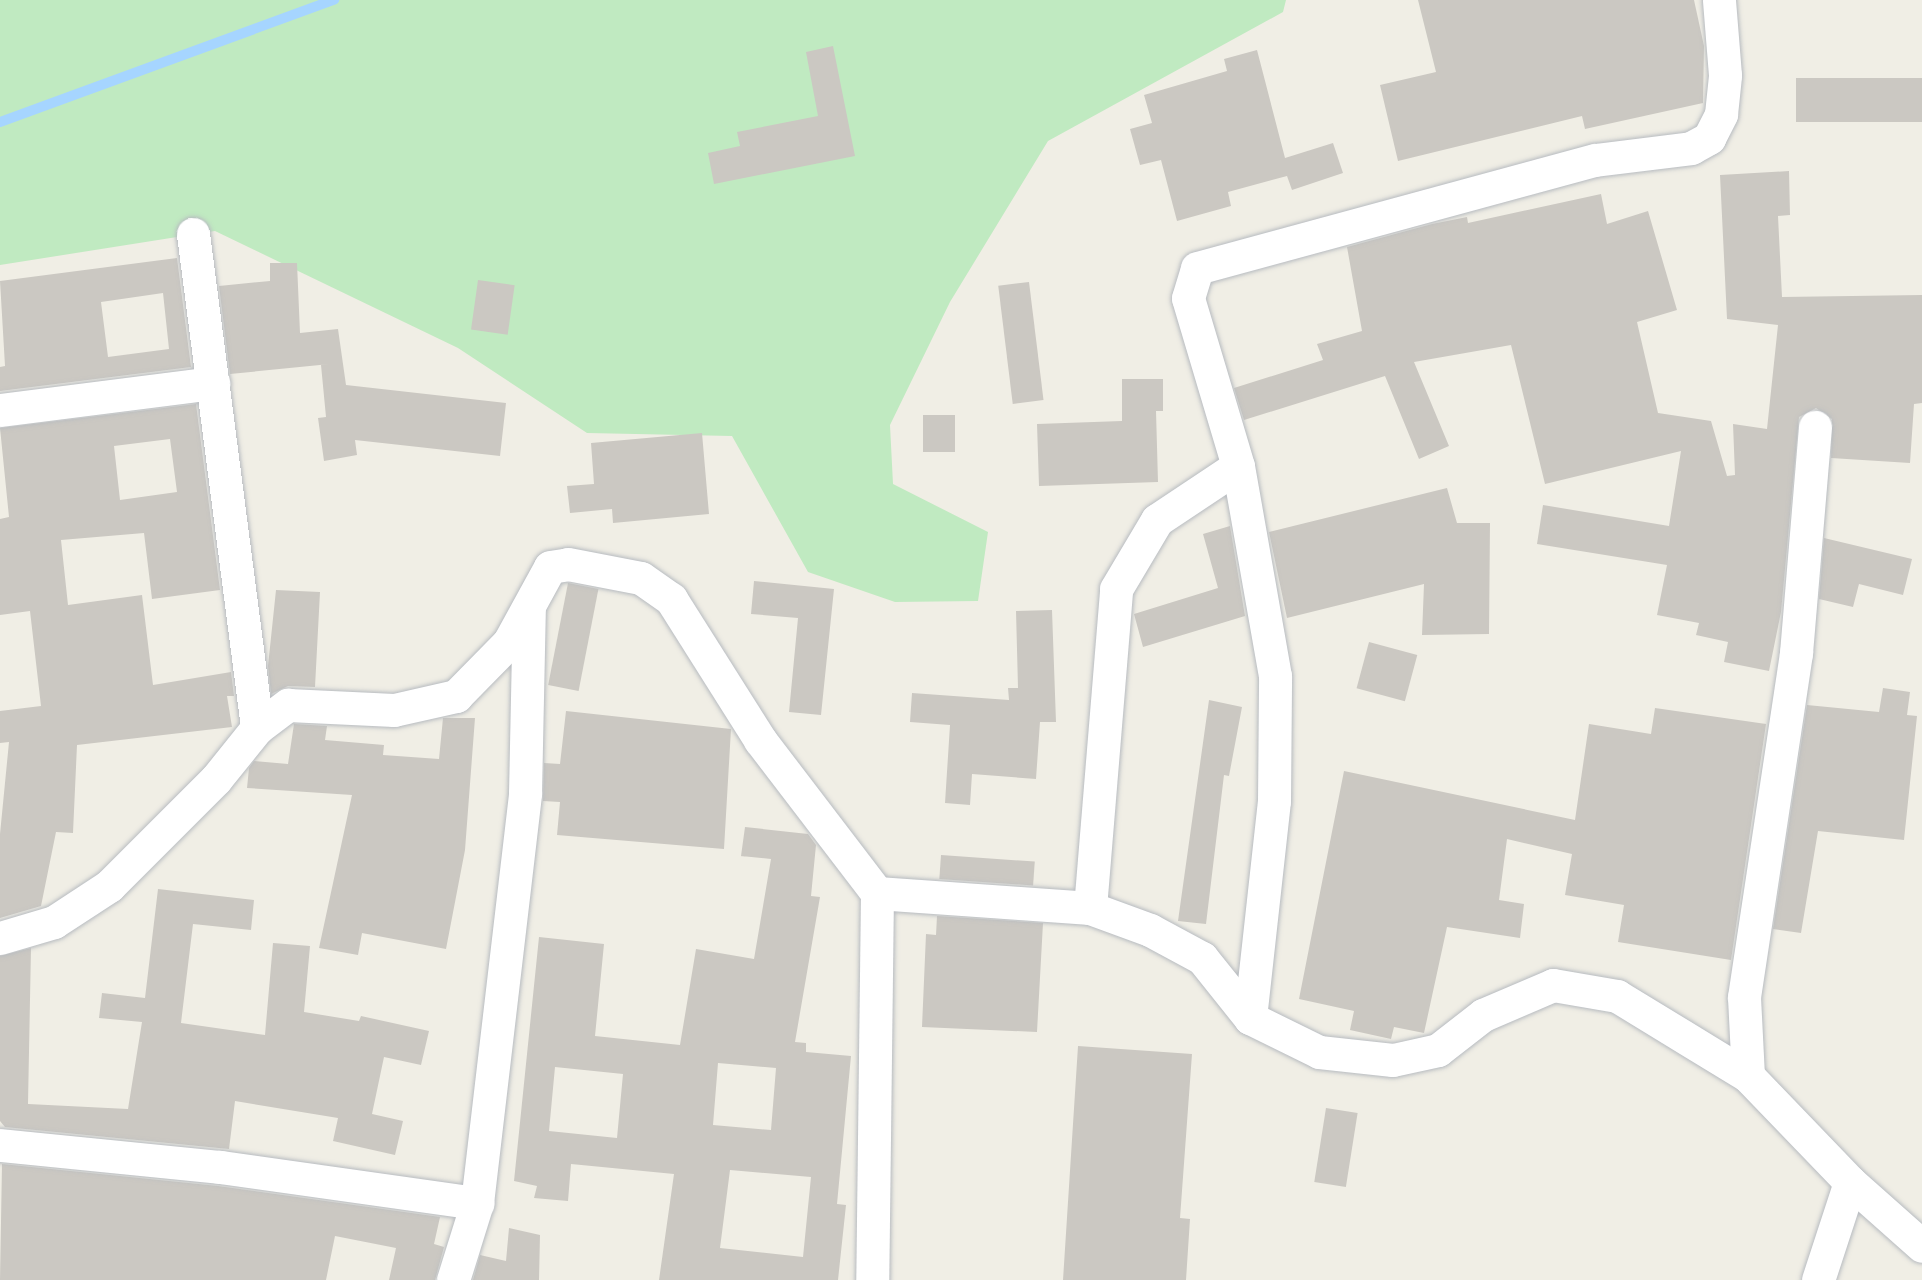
<!DOCTYPE html>
<html>
<head>
<meta charset="utf-8">
<style>
	body { margin:0 }
	#map { position:relative; width:1922px; height:1280px; overflow:hidden; background:#f0eee5; font-family:"DM Sans",sans-serif }
	div>[style] { position:absolute }
	[style*='--x'] { left:calc(var(--x)*1px); top:calc(var(--y)*1px); width:calc(var(--w)*1px); rotate:calc(var(--a)*1deg) }
	.green>* { inset:0; background:#c0eac1 }
	.stream>* { height:10px; margin:-5px; padding:0 5px; transform-origin:5px; border-radius:5px; background:#a6d5ff }
	.building>* { inset:0; background:#cbc8c2; transform-origin:0 0 }
	.roads { filter:drop-shadow(0 0 2px #b7bbc0) drop-shadow(0 0 2px #b7bbc0) }
	.minor>* { height:33px; margin:-16.5px; padding:0 16.5px; transform-origin:16.5px; border-radius:16.5px; background:#fff }
	span { translate:-50% -50%; white-space:nowrap; text-align:center; line-height:1.15; -webkit-text-stroke:6px #fff; paint-order:stroke }
</style>
</head>
<body>
<div id="map">
	<div class="green">
		<i style="clip-path:polygon(0 0,1286px 0,1283px 12px,1048px 141px,950px 302px,890px 425px,893px 484px,988px 532px,978px 601px,895px 602px,808px 572px,732px 436px,587px 433px,458px 348px,215px 231px,0 265px)"></i>
	</div>
	<div class="stream">
		<i style="--x:0;--y:122;--w:356;--a:-20.1"></i>
	</div>
	<div class="building">
		<i style="clip-path:polygon(1418px 0,1694px 0,1704px 46px,1703px 103px,1585px 129px,1582px 116px,1398px 161px,1380px 85px,1436px 72px)"></i>
		<i style="clip-path:polygon(833px 46px,855px 156px,714px 184px,708px 153px,740px 146px,737px 132px,818px 116px,806px 52px)"></i>
		<i style="clip-path:polygon(1257px 50px,1285px 158px,1333px 143px,1343px 173px,1292px 190px,1287px 176px,1228px 192px,1231px 206px,1177px 221px,1161px 160px,1140px 165px,1130px 129px,1152px 123px,1144px 95px,1227px 71px,1224px 59px)"></i>
		<i style="left:1922px;top:78px;width:44px;height:126px;rotate:90deg"></i>
		<i style="clip-path:polygon(1789px 171px,1790px 215px,1778px 216px,1782px 297px,1922px 295px,1922px 403px,1914px 404px,1910px 463px,1831px 458px,1832px 419px,1816px 408px,1799px 417px,1781px 612px,1769px 671px,1724px 662px,1728px 642px,1696px 635px,1699px 623px,1657px 615px,1667px 565px,1537px 544px,1543px 505px,1669px 526px,1681px 451px,1545px 484px,1511px 345px,1414px 362px,1449px 446px,1419px 459px,1385px 376px,1244px 420px,1234px 388px,1323px 360px,1317px 344px,1362px 331px,1347px 247px,1432px 224px,1467px 217px,1468px 223px,1601px 194px,1607px 224px,1648px 211px,1677px 310px,1637px 322px,1658px 413px,1711px 421px,1727px 476px,1735px 475px,1733px 424px,1767px 429px,1778px 325px,1727px 319px,1720px 175px)"></i>
		<i style="clip-path:polygon(evenodd,177px 258px,191px 367px,0 391px,0 367px,5px 366px,0 281px,177px 258px,163px 293px,169px 349px,108px 357px,101px 302px,163px 293px)"></i>
		<i style="clip-path:polygon(270px 263px,297px 263px,300px 333px,338px 329px,346px 385px,506px 403px,500px 456px,355px 440px,357px 455px,324px 461px,318px 418px,326px 417px,321px 365px,330px 364px,230px 374px,219px 286px,270px 281px)"></i>
		<i style="left:478px;top:280px;width:37px;height:50px;rotate:8deg"></i>
		<i style="left:1029px;top:282px;width:119px;height:31px;rotate:83deg"></i>
		<i style="clip-path:polygon(1122px 379px,1163px 379px,1163px 411px,1156px 411px,1158px 482px,1039px 486px,1037px 424px,1122px 421px)"></i>
		<i style="clip-path:polygon(evenodd,196px 404px,220px 590px,152px 599px,144px 533px,61px 540px,68px 605px,142px 595px,153px 685px,231px 672px,234px 696px,227px 696px,232px 727px,77px 745px,73px 833px,56px 832px,41px 906px,0 918px,0 834px,9px 742px,0 743px,0 711px,41px 706px,30px 611px,0 615px,0 519px,9px 517px,0 428px,196px 404px,170px 439px,177px 492px,120px 500px,114px 446px,170px 439px)"></i>
		<i style="left:923px;top:415px;width:32px;height:37px"></i>
		<i style="clip-path:polygon(702px 433px,709px 514px,613px 523px,612px 509px,570px 513px,567px 486px,594px 484px,591px 443px)"></i>
		<i style="clip-path:polygon(1447px 488px,1457px 523px,1490px 523px,1489px 634px,1422px 635px,1424px 584px,1287px 618px,1269px 532px)"></i>
		<i style="clip-path:polygon(1230px 526px,1245px 616px,1143px 647px,1134px 614px,1218px 588px,1203px 534px)"></i>
		<i style="clip-path:polygon(1824px 538px,1912px 559px,1903px 595px,1859px 584px,1853px 607px,1819px 599px)"></i>
		<i style="clip-path:polygon(754px 581px,834px 589px,821px 715px,789px 712px,798px 618px,751px 614px)"></i>
		<i style="left:568px;top:583px;width:31px;height:104px;rotate:11deg"></i>
		<i style="clip-path:polygon(276px 590px,320px 592px,315px 687px,288px 686px,271px 694px,268px 666px)"></i>
		<i style="clip-path:polygon(1052px 610px,1056px 722px,1040px 722px,1036px 779px,972px 774px,970px 805px,945px 803px,950px 725px,910px 722px,912px 693px,1009px 700px,1008px 688px,1018px 688px,1016px 611px)"></i>
		<i style="left:1369px;top:642px;width:50px;height:48px;rotate:15deg"></i>
		<i style="clip-path:polygon(1883px 688px,1910px 692px,1907px 715px,1917px 716px,1904px 840px,1818px 831px,1801px 933px,1773px 929px,1807px 705px,1879px 712px)"></i>
		<i style="clip-path:polygon(1209px 700px,1242px 707px,1229px 776px,1224px 775px,1206px 924px,1178px 921px)"></i>
		<i style="clip-path:polygon(1655px 708px,1766px 724px,1731px 960px,1618px 942px,1624px 905px,1565px 895px,1572px 854px,1507px 839px,1499px 900px,1524px 904px,1520px 938px,1447px 927px,1424px 1033px,1394px 1027px,1391px 1039px,1350px 1030px,1354px 1011px,1299px 999px,1344px 771px,1575px 820px,1589px 724px,1651px 734px)"></i>
		<i style="clip-path:polygon(566px 711px,731px 729px,724px 849px,557px 835px,560px 802px,543px 801px,544px 763px,560px 764px)"></i>
		<i style="clip-path:polygon(443px 718px,475px 718px,465px 850px,446px 949px,362px 933px,358px 955px,319px 948px,352px 795px,247px 788px,249px 768px,254px 761px,288px 764px,294px 724px,327px 726px,325px 740px,384px 745px,383px 755px,439px 759px)"></i>
		<i style="clip-path:polygon(evenodd,745px 827px,808px 834px,816px 845px,811px 896px,820px 897px,795px 1042px,806px 1043px,806px 1052px,851px 1056px,837px 1204px,846px 1205px,838px 1280px,659px 1280px,674px 1174px,571px 1164px,568px 1201px,534px 1198px,537px 1186px,514px 1181px,539px 937px,604px 944px,595px 1036px,680px 1045px,696px 949px,754px 959px,771px 859px,741px 856px,745px 827px,718px 1063px,776px 1068px,771px 1130px,713px 1125px,718px 1063px,745px 827px,555px 1067px,623px 1074px,617px 1138px,549px 1131px,555px 1067px,745px 827px,730px 1170px,811px 1177px,803px 1257px,720px 1248px,730px 1170px)"></i>
		<i style="left:941px;top:855px;width:94px;height:24px;rotate:4deg"></i>
		<i style="clip-path:polygon(158px 889px,254px 900px,251px 930px,193px 924px,181px 1023px,265px 1035px,273px 943px,310px 946px,304px 1012px,359px 1021px,361px 1016px,429px 1031px,421px 1065px,384px 1057px,372px 1114px,403px 1121px,395px 1155px,333px 1141px,338px 1118px,235px 1101px,229px 1149px,5px 1127px,0 1121px,0 956px,31px 948px,28px 1104px,128px 1109px,142px 1022px,99px 1018px,102px 993px,145px 998px)"></i>
		<i style="clip-path:polygon(937px 916px,1043px 923px,1037px 1032px,922px 1027px,926px 934px,936px 935px)"></i>
		<i style="clip-path:polygon(1078px 1046px,1192px 1054px,1180px 1218px,1190px 1219px,1186px 1280px,1063px 1280px)"></i>
		<i style="left:1326px;top:1108px;width:32px;height:75px;rotate:9deg"></i>
		<i style="clip-path:polygon(2px 1164px,218px 1186px,440px 1217px,434px 1244px,444px 1247px,435px 1280px,389px 1280px,396px 1248px,335px 1236px,326px 1280px,0 1280px)"></i>
		<i style="clip-path:polygon(509px 1228px,540px 1235px,539px 1280px,473px 1280px,480px 1255px,506px 1261px)"></i>
	</div>
	<div class="roads">
		<div class="minor">
			<i style="--x:193;--y:234;--w:498;--a:82.6"></i>
			<i style="--x:0;--y:410;--w:215;--a:-7.2"></i>
			<i style="--x:877;--y:893;--w:214;--a:4"></i>
			<i style="--x:1090;--y:908;--w:64;--a:20.1"></i>
			<i style="--x:1150;--y:930;--w:59;--a:28.3"></i>
			<i style="--x:1202;--y:958;--w:77;--a:51.3"></i>
			<i style="--x:1250;--y:1018;--w:77;--a:26.2"></i>
			<i style="--x:1319;--y:1052;--w:74;--a:6.2"></i>
			<i style="--x:1393;--y:1060;--w:46;--a:-12.5"></i>
			<i style="--x:1438;--y:1050;--w:57;--a:-37.9"></i>
			<i style="--x:1483;--y:1015;--w:76;--a:-23.2"></i>
			<i style="--x:1553;--y:985;--w:65;--a:9.8"></i>
			<i style="--x:1617;--y:996;--w:153;--a:31.4"></i>
			<i style="--x:1748;--y:1076;--w:147;--a:46.1"></i>
			<i style="--x:1850;--y:1182;--w:96;--a:41.6"></i>
			<i style="--x:1090;--y:908;--w:320;--a:-85.3"></i>
			<i style="--x:1116;--y:589;--w:80;--a:-59.3"></i>
			<i style="--x:1157;--y:520;--w:97;--a:-33.7"></i>
			<i style="--x:0;--y:938;--w:56;--a:-16.5"></i>
			<i style="--x:54;--y:922;--w:66;--a:-33.2"></i>
			<i style="--x:109;--y:886;--w:151;--a:-45"></i>
			<i style="--x:216;--y:779;--w:65;--a:-51.2"></i>
			<i style="--x:257;--y:728;--w:39;--a:-37"></i>
			<i style="--x:288;--y:705;--w:106;--a:2.7"></i>
			<i style="--x:394;--y:710;--w:64;--a:-12.7"></i>
			<i style="--x:456;--y:696;--w:76;--a:-45.5"></i>
			<i style="--x:509;--y:642;--w:85;--a:-61.3"></i>
			<i style="--x:550;--y:567;--w:18;--a:-9"></i>
			<i style="--x:568;--y:564;--w:74;--a:10.9"></i>
			<i style="--x:641;--y:578;--w:37;--a:35"></i>
			<i style="--x:671;--y:599;--w:167;--a:57.7"></i>
			<i style="--x:760;--y:740;--w:193;--a:52.6"></i>
			<i style="--x:877;--y:893;--w:387;--a:90.7"></i>
			<i style="--x:1250;--y:1018;--w:218;--a:-83.7"></i>
			<i style="--x:1274;--y:801;--w:125;--a:-89.5"></i>
			<i style="--x:1275;--y:676;--w:213;--a:-100"></i>
			<i style="--x:1238;--y:466;--w:175;--a:-106.6"></i>
			<i style="--x:1188;--y:298;--w:31;--a:-73"></i>
			<i style="--x:1197;--y:268;--w:412;--a:-15.2"></i>
			<i style="--x:1595;--y:160;--w:97;--a:-7.1"></i>
			<i style="--x:1691;--y:148;--w:21;--a:-29"></i>
			<i style="--x:1709;--y:138;--w:27;--a:-63"></i>
			<i style="--x:1721;--y:114;--w:39;--a:-84"></i>
			<i style="--x:1725;--y:75;--w:75;--a:-94.6"></i>
			<i style="--x:1748;--y:1076;--w:79;--a:-92.9"></i>
			<i style="--x:1744;--y:997;--w:348;--a:-81.4"></i>
			<i style="--x:1796;--y:653;--w:227;--a:-85.2"></i>
			<i style="--x:0;--y:1145;--w:221;--a:5.7"></i>
			<i style="--x:220;--y:1167;--w:260;--a:8"></i>
			<i style="--x:453;--y:1280;--w:81;--a:-72.7"></i>
			<i style="--x:477;--y:1203;--w:413;--a:-83.3"></i>
			<i style="--x:525;--y:793;--w:184;--a:-88.8"></i>
			<i style="--x:1818;--y:1280;--w:103;--a:-71.9"></i>
		</div>
	</div>
</div>
</body>
</html>
